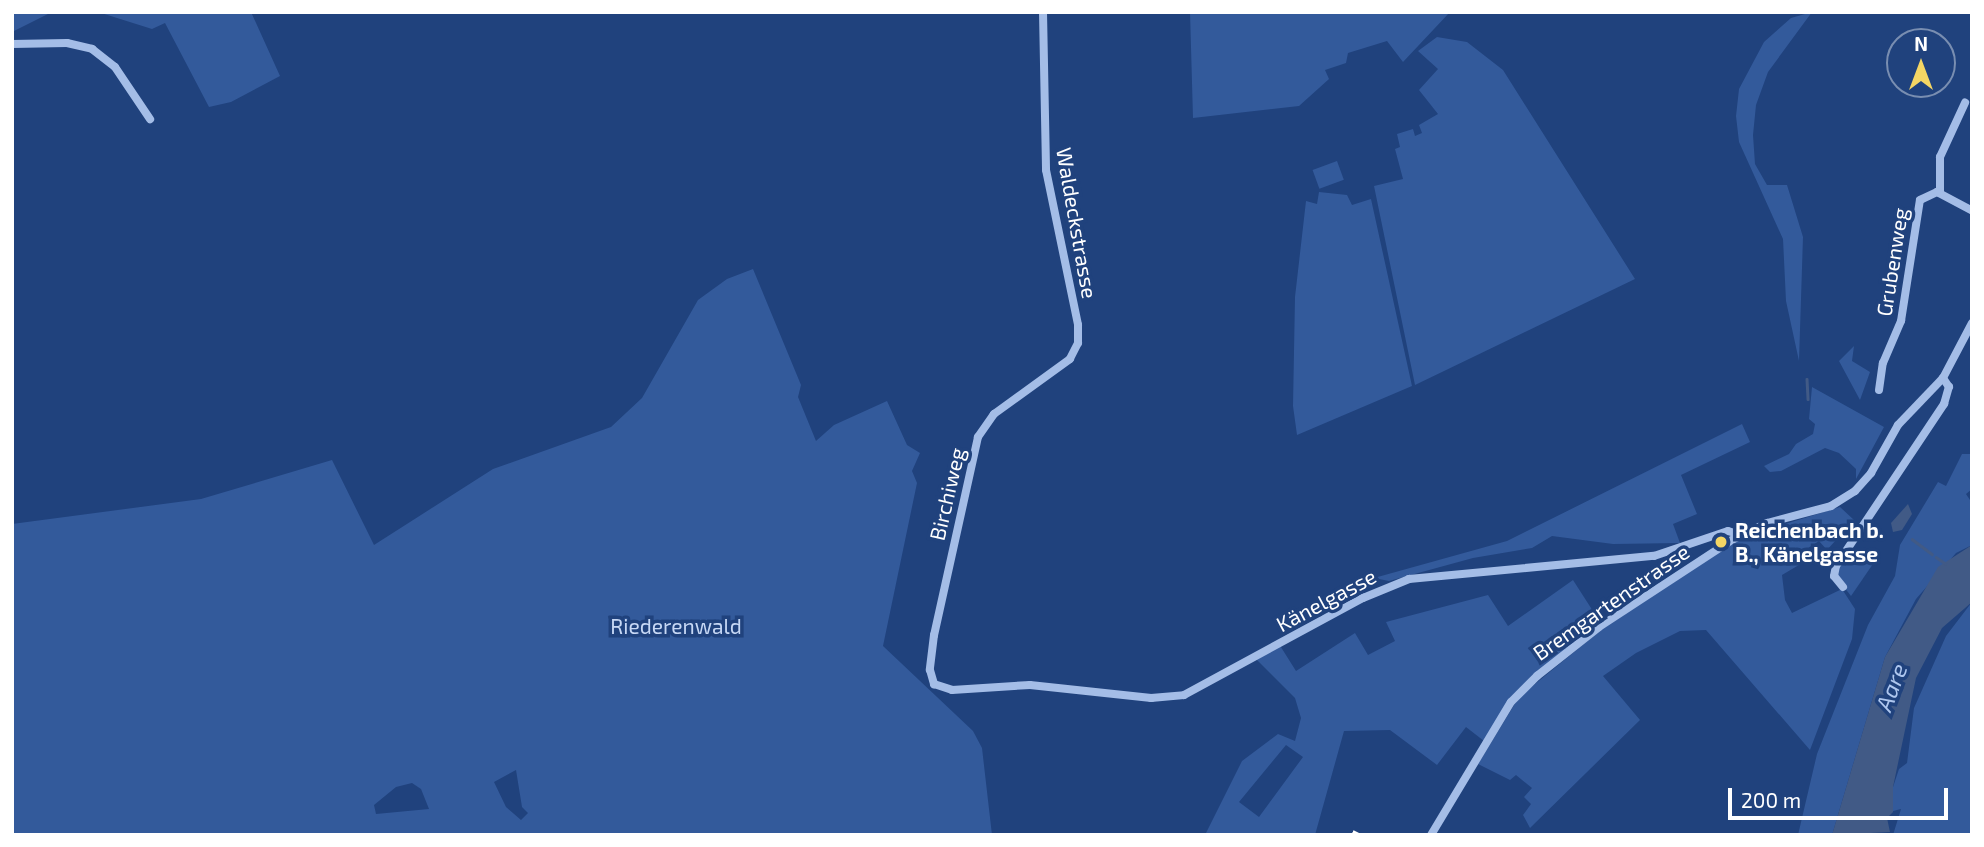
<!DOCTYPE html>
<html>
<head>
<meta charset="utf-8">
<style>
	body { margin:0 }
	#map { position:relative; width:1984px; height:847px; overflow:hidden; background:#20427d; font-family:"Exo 2",sans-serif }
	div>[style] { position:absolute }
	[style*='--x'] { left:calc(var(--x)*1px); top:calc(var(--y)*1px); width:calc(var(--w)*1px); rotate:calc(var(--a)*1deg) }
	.green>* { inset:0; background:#335a9b; transform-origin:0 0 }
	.water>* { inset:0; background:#415a86 }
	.stream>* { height:2.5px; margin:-1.25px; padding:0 1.25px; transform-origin:1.25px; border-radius:1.25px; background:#415a86 }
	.minor>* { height:8px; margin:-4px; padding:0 4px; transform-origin:4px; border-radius:4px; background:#a4bde7 }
	.rail>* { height:2.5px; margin-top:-1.25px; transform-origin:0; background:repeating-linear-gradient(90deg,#fff 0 12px,transparent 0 17px) }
	.dots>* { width:19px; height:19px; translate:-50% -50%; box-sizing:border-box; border:4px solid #20427d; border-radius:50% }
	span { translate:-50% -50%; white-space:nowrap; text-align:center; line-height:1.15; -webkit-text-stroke:7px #20427d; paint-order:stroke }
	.street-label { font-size:21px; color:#fff }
	.poi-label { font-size:21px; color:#fff; font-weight:700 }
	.left { translate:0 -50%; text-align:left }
	.park-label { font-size:21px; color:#c7d8f5 }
	.water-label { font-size:23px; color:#afc7ef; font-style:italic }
	.frame { position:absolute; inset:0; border:14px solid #fff; pointer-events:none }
	.north { position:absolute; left:1886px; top:28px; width:70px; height:70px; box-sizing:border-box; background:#20427d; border:2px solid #798eb1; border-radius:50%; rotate:0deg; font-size:19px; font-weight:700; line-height:28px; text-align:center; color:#fff }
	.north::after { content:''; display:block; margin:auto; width:24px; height:32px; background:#f4d664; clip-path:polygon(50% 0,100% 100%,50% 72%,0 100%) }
	.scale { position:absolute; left:1728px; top:788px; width:220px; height:32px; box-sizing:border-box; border:4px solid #fff; border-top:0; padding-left:9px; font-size:21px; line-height:24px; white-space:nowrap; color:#fff; -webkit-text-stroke:5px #20427d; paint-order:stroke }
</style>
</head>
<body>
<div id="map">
	<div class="green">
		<i style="clip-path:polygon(12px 12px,52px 12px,12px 32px)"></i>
		<i style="clip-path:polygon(80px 12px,251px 12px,280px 76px,231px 102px,209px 107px,165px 23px,152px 29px,98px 12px)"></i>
		<i style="clip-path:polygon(1190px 12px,1450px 12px,1403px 62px,1387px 41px,1348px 53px,1346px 63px,1325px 70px,1329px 79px,1299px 106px,1193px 118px)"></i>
		<i style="clip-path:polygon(1812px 12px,1768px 72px,1756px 105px,1753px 135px,1755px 164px,1767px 185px,1787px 185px,1803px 237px,1799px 361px,1786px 301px,1783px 239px,1739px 142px,1736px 116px,1739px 89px,1764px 42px,1791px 18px)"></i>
		<i style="clip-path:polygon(1437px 37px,1467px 42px,1503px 70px,1635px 279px,1415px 385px,1374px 186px,1403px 179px,1395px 149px,1400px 147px,1397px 134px,1413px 129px,1415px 136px,1422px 133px,1419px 125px,1438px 114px,1419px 90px,1438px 69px,1418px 51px)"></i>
		<i style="left:1337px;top:161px;width:20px;height:26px;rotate:70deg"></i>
		<i style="clip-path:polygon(1319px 192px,1347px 195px,1352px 205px,1371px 199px,1412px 386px,1297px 435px,1293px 406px,1295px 297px,1306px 201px,1317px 204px)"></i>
		<i style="clip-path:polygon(evenodd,753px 269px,801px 385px,798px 397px,816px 441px,834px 425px,887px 401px,907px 445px,920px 453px,912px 471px,917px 483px,883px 646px,973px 731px,982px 748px,992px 835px,12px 835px,12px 524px,201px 499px,332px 460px,374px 545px,493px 469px,611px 427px,642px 398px,698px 300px,727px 279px,753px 269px,516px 770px,522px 807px,528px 813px,521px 820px,506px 807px,494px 782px,516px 770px,753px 269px,412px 783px,421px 789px,429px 809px,376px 814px,374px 805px,396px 787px,412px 783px)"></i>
		<i style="clip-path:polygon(1854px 346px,1852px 361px,1870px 372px,1860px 400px,1839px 361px)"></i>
		<i style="clip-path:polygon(1812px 387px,1884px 427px,1856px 479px,1856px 469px,1839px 453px,1825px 448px,1781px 471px,1770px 472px,1764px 466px,1789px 454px,1796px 444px,1813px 434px,1815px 424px,1809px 419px)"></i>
		<i style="clip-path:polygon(1742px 424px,1750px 442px,1681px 475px,1697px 514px,1673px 524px,1680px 543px,1613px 544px,1552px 536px,1532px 548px,1473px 558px,1389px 581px,1374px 578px,1507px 541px)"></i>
		<i style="clip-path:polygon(1962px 454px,1972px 454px,1972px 489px,1966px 494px,1972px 503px,1972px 545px,1956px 553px,1916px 599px,1885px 657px,1832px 835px,1798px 835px,1817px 754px,1868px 625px,1895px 576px,1900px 545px,1938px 482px,1946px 486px)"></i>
		<i style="clip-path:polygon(1840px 507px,1854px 520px,1827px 550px,1819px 541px,1805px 550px,1809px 559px,1782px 575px,1785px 600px,1792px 613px,1842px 589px,1855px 609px,1852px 639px,1810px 750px,1706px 630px,1680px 631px,1636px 653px,1603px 676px,1640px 720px,1530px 828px,1523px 815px,1531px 804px,1524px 797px,1532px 788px,1516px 775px,1510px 780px,1478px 764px,1519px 697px,1601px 630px,1743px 537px)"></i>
		<i style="clip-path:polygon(1852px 547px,1875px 561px,1851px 596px,1837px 578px,1838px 566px)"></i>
		<i style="clip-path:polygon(evenodd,1573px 580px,1600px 622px,1535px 674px,1484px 741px,1466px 727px,1437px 765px,1390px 730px,1344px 731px,1315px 835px,1205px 835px,1242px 761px,1278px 734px,1295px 741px,1301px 718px,1295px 698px,1255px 658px,1279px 644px,1296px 671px,1355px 633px,1368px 655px,1395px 641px,1386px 622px,1488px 595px,1508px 626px,1573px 580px,1286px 745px,1303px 757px,1259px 817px,1239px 802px,1286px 745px)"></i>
		<i style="clip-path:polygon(1972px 602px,1972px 835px,1893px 835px,1901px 809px,1893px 811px,1893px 787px,1899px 769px,1907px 763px,1914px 708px,1946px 636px)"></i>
	</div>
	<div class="water">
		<i style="clip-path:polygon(1908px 504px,1912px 514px,1902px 530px,1893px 532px,1891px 523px)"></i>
		<i style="clip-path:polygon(1972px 545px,1972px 602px,1942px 628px,1916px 678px,1893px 787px,1893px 812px,1887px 818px,1890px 832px,1832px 835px,1885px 657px,1938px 567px)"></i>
	</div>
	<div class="stream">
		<i style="--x:1807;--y:379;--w:20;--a:87"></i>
		<i style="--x:1912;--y:539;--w:25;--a:37"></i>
		<i style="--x:1936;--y:557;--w:11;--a:34"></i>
	</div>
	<div class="minor">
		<i style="--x:1043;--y:12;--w:158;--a:88.9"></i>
		<i style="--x:1046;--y:170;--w:158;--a:78.3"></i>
		<i style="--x:1078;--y:325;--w:18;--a:90"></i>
		<i style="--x:1078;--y:343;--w:18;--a:117"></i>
		<i style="--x:1070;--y:359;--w:94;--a:144.1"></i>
		<i style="--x:994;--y:414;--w:28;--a:125"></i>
		<i style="--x:978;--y:437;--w:203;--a:102.5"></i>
		<i style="--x:934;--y:635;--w:35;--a:97"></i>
		<i style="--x:930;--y:670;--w:15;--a:74"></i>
		<i style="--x:934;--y:684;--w:19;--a:18"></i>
		<i style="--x:952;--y:690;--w:78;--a:-3.7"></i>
		<i style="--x:1030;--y:685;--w:122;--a:6.1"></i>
		<i style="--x:1151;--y:698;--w:33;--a:-5"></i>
		<i style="--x:1184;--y:695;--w:204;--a:-28.5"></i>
		<i style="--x:1363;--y:598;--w:50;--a:-22.4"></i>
		<i style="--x:1409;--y:579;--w:246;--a:-5.4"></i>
		<i style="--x:1654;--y:556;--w:78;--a:-18.7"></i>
		<i style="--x:1728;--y:531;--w:14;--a:17"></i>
		<i style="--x:12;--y:44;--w:55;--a:-1"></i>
		<i style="--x:67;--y:43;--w:26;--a:13"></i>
		<i style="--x:92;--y:49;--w:29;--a:38"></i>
		<i style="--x:115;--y:67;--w:63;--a:56.1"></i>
		<i style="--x:1940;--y:193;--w:36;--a:-90"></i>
		<i style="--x:1940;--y:157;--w:60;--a:-65.2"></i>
		<i style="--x:1879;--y:390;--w:27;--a:-82"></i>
		<i style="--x:1883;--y:363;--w:46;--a:-66.8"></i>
		<i style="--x:1901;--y:321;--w:122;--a:-81.1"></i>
		<i style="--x:1920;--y:200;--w:19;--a:-25"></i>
		<i style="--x:1937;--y:192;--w:40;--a:28"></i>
		<i style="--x:1843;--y:587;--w:14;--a:-129"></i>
		<i style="--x:1834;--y:576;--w:10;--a:-79"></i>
		<i style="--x:1836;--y:566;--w:195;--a:-56.3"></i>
		<i style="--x:1944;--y:404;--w:18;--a:-74"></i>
		<i style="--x:1949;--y:387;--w:11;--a:-124"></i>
		<i style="--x:1431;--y:835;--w:155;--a:-59"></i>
		<i style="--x:1511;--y:702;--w:37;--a:-45"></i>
		<i style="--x:1537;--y:676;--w:79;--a:-38.3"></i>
		<i style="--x:1599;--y:627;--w:159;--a:-33.2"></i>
		<i style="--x:1732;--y:540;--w:39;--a:-26"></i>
		<i style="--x:1767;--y:523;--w:66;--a:-14.9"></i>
		<i style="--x:1831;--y:506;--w:28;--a:-32"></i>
		<i style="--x:1855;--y:491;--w:24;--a:-48"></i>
		<i style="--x:1871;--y:473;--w:55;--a:-60.6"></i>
		<i style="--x:1898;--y:425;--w:65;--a:-46.2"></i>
		<i style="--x:1943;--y:378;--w:62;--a:-62.2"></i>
	</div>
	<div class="rail">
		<i style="--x:1353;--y:831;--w:9;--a:27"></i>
	</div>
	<div class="dots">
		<i style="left:1721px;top:542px;background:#f4d664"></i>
	</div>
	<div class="street-label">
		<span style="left:1077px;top:223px;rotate:80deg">Waldeckstrasse</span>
		<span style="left:1892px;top:262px;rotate:-81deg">Grubenweg</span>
		<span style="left:947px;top:494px;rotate:-77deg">Birchiweg</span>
		<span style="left:1326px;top:600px;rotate:-28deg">Känelgasse</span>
		<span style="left:1611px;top:602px;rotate:-35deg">Bremgartenstrasse</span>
	</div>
	<div class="poi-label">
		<span class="left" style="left:1735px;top:542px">Reichenbach b.<br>B., Känelgasse</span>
	</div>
	<div class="park-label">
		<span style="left:676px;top:626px">Riederenwald</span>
	</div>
	<div class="water-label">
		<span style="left:1891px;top:687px;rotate:-69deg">Aare</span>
	</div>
	<div class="frame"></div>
	<div class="north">N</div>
	<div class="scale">200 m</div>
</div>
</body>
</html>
